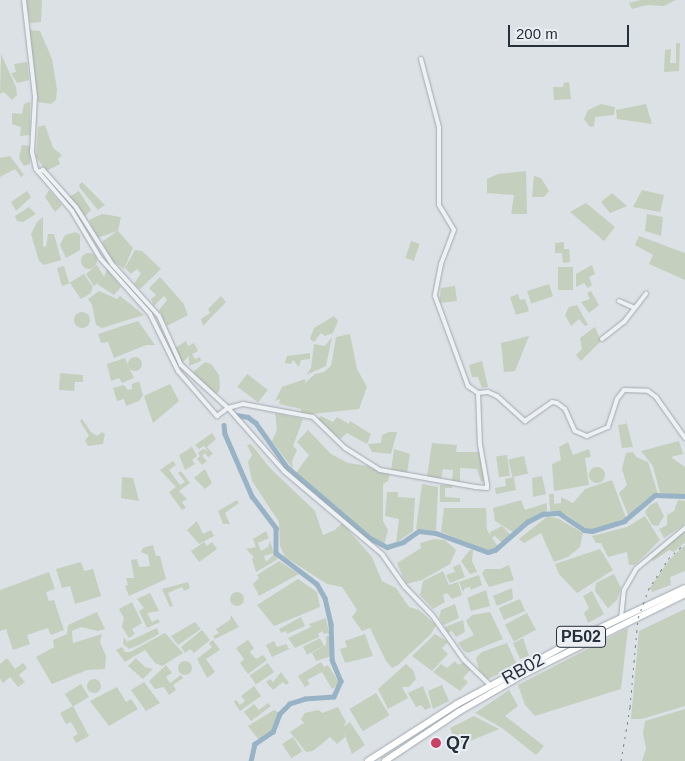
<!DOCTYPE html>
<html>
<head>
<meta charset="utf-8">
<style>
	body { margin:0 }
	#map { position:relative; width:685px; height:761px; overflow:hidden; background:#dce1e6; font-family:Arial,sans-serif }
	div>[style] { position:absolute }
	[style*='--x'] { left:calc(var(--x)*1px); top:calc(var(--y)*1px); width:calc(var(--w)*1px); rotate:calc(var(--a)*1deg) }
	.green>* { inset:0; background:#c4cfbd; transform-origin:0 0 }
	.round { border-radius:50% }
	.canal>* { height:4.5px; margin:-2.25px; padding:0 2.25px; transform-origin:2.25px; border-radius:2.25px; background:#97b3c5 }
	.roads { filter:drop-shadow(0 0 1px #a2a8af) drop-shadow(0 0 1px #a2a8af) }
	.minor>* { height:4px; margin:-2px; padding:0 2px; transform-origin:2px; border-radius:2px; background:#eef1f4 }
	.trunk>* { height:6px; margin:-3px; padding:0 3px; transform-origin:3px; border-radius:3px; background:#fff }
	.rail>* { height:1px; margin-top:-0.5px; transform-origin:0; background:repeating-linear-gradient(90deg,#76828f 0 2.5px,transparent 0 7.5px) }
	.dots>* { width:14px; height:14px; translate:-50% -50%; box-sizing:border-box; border:2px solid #ebeff4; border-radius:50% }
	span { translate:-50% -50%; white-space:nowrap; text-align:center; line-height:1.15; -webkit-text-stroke:4px #ebeff4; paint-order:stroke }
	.shield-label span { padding:1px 4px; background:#ebeff4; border:1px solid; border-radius:4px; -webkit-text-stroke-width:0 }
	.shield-label { font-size:16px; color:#26303b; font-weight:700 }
	.street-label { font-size:18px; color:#26303b }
	.poi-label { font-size:18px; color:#26303b; font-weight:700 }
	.left { translate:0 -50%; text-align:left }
	.scale { position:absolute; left:508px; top:25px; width:121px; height:22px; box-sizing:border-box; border:2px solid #26303b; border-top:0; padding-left:6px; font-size:15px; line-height:18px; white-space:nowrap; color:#26303b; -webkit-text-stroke:4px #ebeff4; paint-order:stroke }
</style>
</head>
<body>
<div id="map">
	<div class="green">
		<i style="clip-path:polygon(26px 0,42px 0,41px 22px,30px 23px)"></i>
		<i style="clip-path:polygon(641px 0,676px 0,664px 6px,647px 5px,632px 9px,629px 3px)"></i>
		<i style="clip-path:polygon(29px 30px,40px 31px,52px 59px,57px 89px,56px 100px,51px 104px,38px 102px)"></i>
		<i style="clip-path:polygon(676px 43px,680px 43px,679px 71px,664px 72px,665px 50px,671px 49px,670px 63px,676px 63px)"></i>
		<i style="clip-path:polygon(1px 54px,16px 87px,17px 95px,12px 100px,4px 92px,0 94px)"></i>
		<i style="clip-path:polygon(27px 62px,29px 80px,17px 83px,11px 73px,16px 72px,14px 64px)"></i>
		<i style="clip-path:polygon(569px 82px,571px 99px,554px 100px,553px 87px,563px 87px,564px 83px)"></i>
		<i style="clip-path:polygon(30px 102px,30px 135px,20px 136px,21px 127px,12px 124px,12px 113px,22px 114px,24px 104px)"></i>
		<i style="clip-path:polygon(601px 104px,615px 107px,614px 115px,595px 117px,594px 126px,590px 127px,584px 119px,588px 110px)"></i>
		<i style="clip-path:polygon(646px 104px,652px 124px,617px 119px,616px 110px)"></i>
		<i style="clip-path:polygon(45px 125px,53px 148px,62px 155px,58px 159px,60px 164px,46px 171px,36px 157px,38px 127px)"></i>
		<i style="clip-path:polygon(22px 145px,30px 146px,30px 164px,24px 166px,19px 158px)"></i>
		<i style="clip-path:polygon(10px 156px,24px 175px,21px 177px,15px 169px,0 177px,0 158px)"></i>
		<i style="clip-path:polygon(526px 171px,527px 214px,511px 214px,514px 195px,487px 193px,487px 179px,498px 174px)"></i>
		<i style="clip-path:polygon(534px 176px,541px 178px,549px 191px,544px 197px,532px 197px)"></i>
		<i style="clip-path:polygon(82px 182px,105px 205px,98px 210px,80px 188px,79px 185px)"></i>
		<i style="clip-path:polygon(49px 190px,62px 205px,55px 212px,45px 197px)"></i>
		<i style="clip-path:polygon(642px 190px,664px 195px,660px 212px,633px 207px)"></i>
		<i style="clip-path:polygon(27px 191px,31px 197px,16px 211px,11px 202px)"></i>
		<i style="clip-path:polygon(79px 191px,91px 210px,85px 216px,69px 197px)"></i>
		<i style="clip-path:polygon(612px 193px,627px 206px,610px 213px,601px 202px)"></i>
		<i style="clip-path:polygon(586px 203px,615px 227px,604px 241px,570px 212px)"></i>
		<i style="clip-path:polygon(29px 207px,36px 214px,23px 222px,17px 221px,15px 216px)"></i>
		<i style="clip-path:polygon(102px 214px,121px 217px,118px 231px,133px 248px,124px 269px,112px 261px,102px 242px,117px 231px,97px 238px,89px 220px)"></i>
		<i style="clip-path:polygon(647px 214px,663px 217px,661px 236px,645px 231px)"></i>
		<i style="clip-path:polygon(43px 217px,43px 246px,46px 247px,48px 234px,54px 234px,61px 260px,44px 265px,39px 261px,31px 234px,37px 222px)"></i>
		<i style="clip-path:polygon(76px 232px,80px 235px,80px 250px,66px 258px,60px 245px,65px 235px)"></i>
		<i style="clip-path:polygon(639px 236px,685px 253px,685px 280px,649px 264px,653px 255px,635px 245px)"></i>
		<i style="left:411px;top:241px;width:9px;height:18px;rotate:18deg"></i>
		<i style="clip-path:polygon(564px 242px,564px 249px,569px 249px,570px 262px,563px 263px,562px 253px,555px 253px,555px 243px)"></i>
		<i style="clip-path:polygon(135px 250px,142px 251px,161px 269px,140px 289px,134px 284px,141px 273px,137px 269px,131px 274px,125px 268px)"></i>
		<i class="round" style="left:81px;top:253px;width:16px;height:16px"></i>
		<i style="clip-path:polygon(97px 265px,104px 277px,107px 269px,121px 287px,114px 295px,97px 284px,101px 280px,94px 286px,86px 274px)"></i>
		<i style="clip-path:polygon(592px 265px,595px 274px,589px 277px,592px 285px,588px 288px,584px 283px,576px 287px,576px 274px)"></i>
		<i style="clip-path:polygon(64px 266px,69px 283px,84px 274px,93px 287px,91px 293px,81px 299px,70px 283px,62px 286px,57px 268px)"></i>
		<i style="left:558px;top:267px;width:15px;height:23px"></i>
		<i style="clip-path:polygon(160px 277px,183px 303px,188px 315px,167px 326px,159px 310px,167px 300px,164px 296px,154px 306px,151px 299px,156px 295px,149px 288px)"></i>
		<i style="left:549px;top:284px;width:13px;height:23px;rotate:72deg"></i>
		<i style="clip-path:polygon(455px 286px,457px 301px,439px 303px,441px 288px)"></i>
		<i style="clip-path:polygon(99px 291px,117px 299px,120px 296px,144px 315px,102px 328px,96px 325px,92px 305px,88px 299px)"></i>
		<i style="clip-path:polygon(591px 291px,599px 305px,589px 313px,581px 302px,590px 299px,587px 293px)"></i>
		<i style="clip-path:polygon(518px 294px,520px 300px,525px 299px,529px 311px,516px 315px,510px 297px)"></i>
		<i style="clip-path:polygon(221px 296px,226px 302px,203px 326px,201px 319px,210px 313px,208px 309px)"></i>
		<i style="clip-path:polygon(577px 305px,588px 325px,585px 326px,579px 319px,571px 326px,565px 315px,569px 307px)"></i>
		<i class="round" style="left:74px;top:312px;width:16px;height:16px"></i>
		<i style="clip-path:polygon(334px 316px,338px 321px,333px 333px,325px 336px,321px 333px,314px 342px,310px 339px,314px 328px)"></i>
		<i style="clip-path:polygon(138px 321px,155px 345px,146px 345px,114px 358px,108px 342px,101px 343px,98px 334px)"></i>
		<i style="clip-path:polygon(595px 327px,601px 341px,581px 361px,576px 355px,582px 349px,580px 338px)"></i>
		<i style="clip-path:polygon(350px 334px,357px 369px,367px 387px,359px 409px,312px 414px,301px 413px,301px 409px,279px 404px,280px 399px,275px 401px,282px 387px,305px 379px,305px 383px,315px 374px,324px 372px,331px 366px,336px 337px)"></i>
		<i style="clip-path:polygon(529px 336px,515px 371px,504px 372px,501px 343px)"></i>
		<i style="clip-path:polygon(332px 337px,326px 366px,306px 375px,311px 368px,314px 344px,325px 346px)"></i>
		<i style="clip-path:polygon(186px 341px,188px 346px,194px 343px,198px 351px,192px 354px,195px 359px,200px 357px,201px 361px,189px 366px,189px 356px,182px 363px,175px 348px)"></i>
		<i style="clip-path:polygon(310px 353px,310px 359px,301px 360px,299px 367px,293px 360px,291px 364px,285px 363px,287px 356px)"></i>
		<i class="round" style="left:128px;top:357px;width:14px;height:14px"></i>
		<i style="clip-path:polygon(125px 358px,134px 378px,122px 383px,119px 378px,111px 381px,107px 364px)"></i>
		<i style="clip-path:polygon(482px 361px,488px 387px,482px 388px,478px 377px,472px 377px,469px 365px)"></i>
		<i style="clip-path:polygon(205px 362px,211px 364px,219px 375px,220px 389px,216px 395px,192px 373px)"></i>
		<i style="clip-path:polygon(60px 373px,83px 375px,83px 382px,75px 382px,74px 391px,59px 390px)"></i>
		<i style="left:247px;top:374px;width:26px;height:16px;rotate:37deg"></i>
		<i style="clip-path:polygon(139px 381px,143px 395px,139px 401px,126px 406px,124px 399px,117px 401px,113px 388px,124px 385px,128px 390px,132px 389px,132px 384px)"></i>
		<i style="clip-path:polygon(170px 384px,179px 401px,153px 423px,144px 396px)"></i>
		<i style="clip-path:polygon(275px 413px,303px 419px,293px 446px,297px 450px,292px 461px,293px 469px,272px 441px,277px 430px)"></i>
		<i style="clip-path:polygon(321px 416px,333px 422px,337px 417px,349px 424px,350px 421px,371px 434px,367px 444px,347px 433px,340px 439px,318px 419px)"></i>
		<i style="clip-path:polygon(625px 417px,633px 447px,622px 448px,618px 425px,626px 424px)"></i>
		<i style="clip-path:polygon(82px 419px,91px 432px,97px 436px,102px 432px,105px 434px,103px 444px,88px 446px,85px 440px,89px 436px,80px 421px)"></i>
		<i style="clip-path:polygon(308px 430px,331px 454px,348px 463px,368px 466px,390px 474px,388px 481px,383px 484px,383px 521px,388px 530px,384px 545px,370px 537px,296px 473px,309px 455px,297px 442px)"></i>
		<i style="clip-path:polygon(389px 432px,397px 432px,391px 454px,372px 452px,368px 444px,381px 443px,382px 435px)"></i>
		<i style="clip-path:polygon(212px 433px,216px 439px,207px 447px,213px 454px,208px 457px,205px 453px,202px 456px,207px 461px,202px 465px,197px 459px,200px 456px,198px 453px,203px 449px,208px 451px,204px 446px,199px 449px,195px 445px)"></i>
		<i style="clip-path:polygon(679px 441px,683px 454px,671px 457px,685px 467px,685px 495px,660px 493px,653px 466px,641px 451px)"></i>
		<i style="clip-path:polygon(568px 442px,573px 455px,589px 449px,591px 457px,585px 458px,589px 485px,554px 491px,552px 464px,561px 460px,559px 447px)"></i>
		<i style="clip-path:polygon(432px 443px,457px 445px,456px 452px,480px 452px,486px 481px,481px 482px,477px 469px,460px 468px,460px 482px,452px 481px,453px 470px,443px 469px,441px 479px,427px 477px)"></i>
		<i style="clip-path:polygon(251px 444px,269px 467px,315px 511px,323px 535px,335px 530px,342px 523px,372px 557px,382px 581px,396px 588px,409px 607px,419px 610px,436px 625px,431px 634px,398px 665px,392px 668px,386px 661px,370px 628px,362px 631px,352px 617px,357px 610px,342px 587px,327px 584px,285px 557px,280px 546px,279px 522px,252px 481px,248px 462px,252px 455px,247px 445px)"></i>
		<i style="clip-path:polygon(192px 447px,197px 456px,192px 460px,195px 464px,185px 470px,179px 455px)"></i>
		<i style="clip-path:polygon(394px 449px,410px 454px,407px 473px,391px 471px)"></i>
		<i style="clip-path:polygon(633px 452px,636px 457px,648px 462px,658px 494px,647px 499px,629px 517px,619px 493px,627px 485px,622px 469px,626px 453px)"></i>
		<i style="left:507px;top:455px;width:21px;height:11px;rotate:82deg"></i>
		<i style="left:524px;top:456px;width:18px;height:16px;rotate:77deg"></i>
		<i style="clip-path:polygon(173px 461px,176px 465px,169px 470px,180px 485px,185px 482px,178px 473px,181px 471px,190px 483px,179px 491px,177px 489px,187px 499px,182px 502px,186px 508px,182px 510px,169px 492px,176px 487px,160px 470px)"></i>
		<i class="round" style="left:589px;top:467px;width:16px;height:16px"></i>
		<i style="clip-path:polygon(205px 469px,212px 483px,205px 489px,194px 478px)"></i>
		<i style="clip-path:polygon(542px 476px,546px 494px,533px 497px,532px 478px)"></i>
		<i style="clip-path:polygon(122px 477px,133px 478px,139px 501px,121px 498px)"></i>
		<i style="clip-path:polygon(514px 477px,516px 490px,496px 494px,495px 488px,506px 486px,505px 479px)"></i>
		<i style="clip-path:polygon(612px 480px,626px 518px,593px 530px,584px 528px,567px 515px,550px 511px,549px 494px,554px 494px,554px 504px,561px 503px,561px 497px,573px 503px,585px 489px)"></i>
		<i style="clip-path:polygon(422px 484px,438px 487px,436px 531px,416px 529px)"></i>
		<i style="clip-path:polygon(440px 485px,452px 485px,452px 488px,445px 488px,445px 497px,460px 498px,460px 502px,440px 502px)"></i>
		<i style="clip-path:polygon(387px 492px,398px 492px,398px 497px,415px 498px,413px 531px,396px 543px,399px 519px,385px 516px)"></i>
		<i style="clip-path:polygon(237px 500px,239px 503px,225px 513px,230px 524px,223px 524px,218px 511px)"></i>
		<i style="clip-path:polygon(521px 500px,525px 510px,547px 503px,547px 512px,531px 519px,514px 533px,495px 521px,493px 508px)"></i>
		<i style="clip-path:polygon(678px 500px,685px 501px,685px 524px,664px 538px,659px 529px,667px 525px,667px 515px,674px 511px)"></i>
		<i style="clip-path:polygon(657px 502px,664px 516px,658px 526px,652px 525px,645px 512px,650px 505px)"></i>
		<i style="clip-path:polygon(444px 508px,486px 508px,487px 530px,499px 548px,488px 551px,441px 532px)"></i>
		<i style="clip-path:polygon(548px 516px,559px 519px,583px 533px,580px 547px,568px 557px,554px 562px,541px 533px,524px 543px,519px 539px)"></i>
		<i style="clip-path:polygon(645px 516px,660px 540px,635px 565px,629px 565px,627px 552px,608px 557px,601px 543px,596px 543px,592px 536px,627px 527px)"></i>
		<i style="clip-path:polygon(197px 521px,203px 534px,211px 530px,214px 536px,199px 544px,187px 530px)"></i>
		<i style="clip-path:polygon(502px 526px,512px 536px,503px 544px,495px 536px,491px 538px,490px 532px)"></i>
		<i style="clip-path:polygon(685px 530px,685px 542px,674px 552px,669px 550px,653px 561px,650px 557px)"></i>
		<i style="clip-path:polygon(266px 531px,269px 538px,258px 543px,261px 551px,268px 547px,270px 541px,274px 553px,264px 556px,266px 562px,274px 554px,278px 559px,256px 572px,252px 559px,254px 557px,246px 549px,256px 547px,253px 539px)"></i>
		<i style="clip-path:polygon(434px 539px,445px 540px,456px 550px,450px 564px,422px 580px,406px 584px,397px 563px,421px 548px,420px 543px)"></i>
		<i style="clip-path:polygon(204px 542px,207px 546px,212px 542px,217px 549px,199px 562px,191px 551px)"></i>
		<i style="clip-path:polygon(153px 545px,156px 556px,160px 556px,166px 579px,129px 596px,125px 586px,128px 585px,126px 578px,134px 578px,131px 560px,137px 559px,139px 567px,150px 566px,148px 555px,141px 552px,143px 548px)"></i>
		<i style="clip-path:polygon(685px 545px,685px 571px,670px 577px,671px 585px,652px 592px,650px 588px,669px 560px)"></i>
		<i style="clip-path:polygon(600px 549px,613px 570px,577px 593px,559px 574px,555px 564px)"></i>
		<i style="clip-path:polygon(470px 550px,473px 550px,472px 561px,477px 572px,470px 574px,461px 561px)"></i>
		<i style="clip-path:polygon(279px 561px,299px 574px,259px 596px,253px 584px,259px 578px,257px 575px)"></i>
		<i style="clip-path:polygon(81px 562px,84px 571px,93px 569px,101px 596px,75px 604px,70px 586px,62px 588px,56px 569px)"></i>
		<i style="clip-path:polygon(460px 564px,465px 577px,450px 583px,446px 575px,455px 572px,453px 567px)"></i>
		<i style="clip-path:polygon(509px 565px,514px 580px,489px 587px,482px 574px,485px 569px,500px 569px)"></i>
		<i style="clip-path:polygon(443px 571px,449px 585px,458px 582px,462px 595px,452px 599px,447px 593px,443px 595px,445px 602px,433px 609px,420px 595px,423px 581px)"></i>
		<i style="clip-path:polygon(49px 572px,55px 589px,46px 592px,49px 601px,54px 600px,64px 630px,51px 635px,48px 628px,27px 635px,30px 644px,13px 650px,6px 629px,0 631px,0 590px)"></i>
		<i style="clip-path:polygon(614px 574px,621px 588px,617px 600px,608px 608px,595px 591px,596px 583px)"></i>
		<i style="clip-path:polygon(479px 575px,482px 585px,471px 590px,470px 587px,465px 588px,463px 592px,459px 582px)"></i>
		<i style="clip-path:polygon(298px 579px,317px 592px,320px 607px,274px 626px,257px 605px)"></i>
		<i style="clip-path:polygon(188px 582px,190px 588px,184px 591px,182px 587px,168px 593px,173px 606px,170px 607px,162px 589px)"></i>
		<i style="clip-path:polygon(512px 588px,513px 599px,497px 606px,493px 596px)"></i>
		<i style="clip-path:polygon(486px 590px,490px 606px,471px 611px,467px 598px)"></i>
		<i style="clip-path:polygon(592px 591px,604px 614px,588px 623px,584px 613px,589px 608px,583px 596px)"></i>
		<i class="round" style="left:230px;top:592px;width:14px;height:14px"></i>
		<i style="clip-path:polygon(150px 593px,159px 611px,147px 613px,152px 622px,158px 619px,160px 622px,147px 628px,139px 611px,144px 608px,137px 599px)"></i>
		<i style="left:520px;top:599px;width:13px;height:23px;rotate:67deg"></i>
		<i style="clip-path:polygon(132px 602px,142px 623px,132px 629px,135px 634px,129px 638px,122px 627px,124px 618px,119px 609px)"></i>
		<i style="clip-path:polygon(455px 604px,459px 618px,444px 625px,439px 618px,441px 610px)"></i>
		<i style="clip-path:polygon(685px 609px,685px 706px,642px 719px,631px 719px,639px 631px)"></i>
		<i style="clip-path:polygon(97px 612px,105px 629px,98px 631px,81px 627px,72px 631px,73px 643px,102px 634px,100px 642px,106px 656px,105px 669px,87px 670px,52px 684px,36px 657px,54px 647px,53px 640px,67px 634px,68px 625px)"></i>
		<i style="clip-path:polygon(490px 612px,503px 639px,468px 653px,464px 651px,458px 643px,474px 635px,466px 621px,472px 615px)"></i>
		<i style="left:527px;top:613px;width:19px;height:25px;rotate:62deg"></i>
		<i style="clip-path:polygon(231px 615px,239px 627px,215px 639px,213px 636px,219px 633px,216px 629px,230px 620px)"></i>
		<i style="clip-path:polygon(301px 617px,305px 626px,287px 634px,286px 631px,281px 633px,279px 629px)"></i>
		<i style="clip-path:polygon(326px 618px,329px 633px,324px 634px,322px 631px,318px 634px,319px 637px,295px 648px,288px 638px,311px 627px,309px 624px)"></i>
		<i style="clip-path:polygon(463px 620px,465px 632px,456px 637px,452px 631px,448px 633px,445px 627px)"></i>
		<i style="clip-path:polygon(195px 622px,201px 629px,178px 645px,171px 636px)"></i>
		<i style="clip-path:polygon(157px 628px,159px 634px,139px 645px,129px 649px,123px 644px,124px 637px,127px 642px)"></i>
		<i style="clip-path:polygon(628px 628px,621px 689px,535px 716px,525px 705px,518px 685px)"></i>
		<i style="clip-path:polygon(202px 630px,210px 640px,194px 653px,190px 649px,185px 653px,181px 647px)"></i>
		<i style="clip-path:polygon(165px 633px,183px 653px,162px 666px,155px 663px,145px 650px,125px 662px,116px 650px,122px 647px,125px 652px,130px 652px)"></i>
		<i style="clip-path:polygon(365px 634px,373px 656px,345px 663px,340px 649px,347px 647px,345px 641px)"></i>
		<i style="clip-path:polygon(435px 634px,448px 642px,442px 648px,448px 654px,432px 671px,412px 656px)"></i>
		<i style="clip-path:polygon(326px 636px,330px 636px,332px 656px,316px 661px,312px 653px,326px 645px)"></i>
		<i style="left:320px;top:638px;width:9px;height:19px;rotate:63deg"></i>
		<i style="clip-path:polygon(523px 638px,529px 656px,520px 659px,513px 643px)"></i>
		<i style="clip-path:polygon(213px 640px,220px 650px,206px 659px,215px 672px,207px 678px,197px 659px,212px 647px,209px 643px)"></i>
		<i style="clip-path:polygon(248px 640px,254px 648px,250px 652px,256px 659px,263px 655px,267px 660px,248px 674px,240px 663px,244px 659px,236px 648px)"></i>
		<i style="clip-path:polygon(274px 641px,277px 647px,286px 644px,289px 649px,272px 657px,266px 645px)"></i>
		<i style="clip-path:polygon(507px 643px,517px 665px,488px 679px,479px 670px,476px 658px,482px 652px)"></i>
		<i style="clip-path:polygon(7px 658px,15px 669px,23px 663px,27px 668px,19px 675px,25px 682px,18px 687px,10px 677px,3px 683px,0 679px,0 664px)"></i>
		<i style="clip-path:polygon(136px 658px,145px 667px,153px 669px,143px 679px,128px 666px)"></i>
		<i class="round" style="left:178px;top:661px;width:14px;height:14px"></i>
		<i style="clip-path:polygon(455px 661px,458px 665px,465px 662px,471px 669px,463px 678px,468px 682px,460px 691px,433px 672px,441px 664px,447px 668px)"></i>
		<i style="clip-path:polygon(321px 662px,324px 667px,328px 665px,340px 684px,332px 689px,322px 672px,307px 680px,310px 684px,305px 687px,298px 676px)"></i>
		<i style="left:268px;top:663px;width:11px;height:22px;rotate:56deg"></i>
		<i style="clip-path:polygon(406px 664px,413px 670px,416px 679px,409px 687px,402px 687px,408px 698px,388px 709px,378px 689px)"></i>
		<i style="clip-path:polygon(166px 665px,172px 673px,166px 677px,170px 683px,181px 675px,183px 678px,173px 685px,176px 690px,169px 695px,164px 687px,155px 689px,149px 681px)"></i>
		<i style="clip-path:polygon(281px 672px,289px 683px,286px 685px,283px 682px,273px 690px,266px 682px,270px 679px,273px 682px)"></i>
		<i class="round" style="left:87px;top:679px;width:14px;height:14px"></i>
		<i style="clip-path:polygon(144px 682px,160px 703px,146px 711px,131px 690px)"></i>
		<i style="left:81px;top:684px;width:15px;height:19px;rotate:58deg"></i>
		<i style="clip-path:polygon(442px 685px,449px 701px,433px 709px,428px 691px)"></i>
		<i style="clip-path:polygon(254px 686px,261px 696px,240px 711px,234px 702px,236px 700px,240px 705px,245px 701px,241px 696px)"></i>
		<i style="clip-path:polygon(423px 686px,431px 707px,425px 710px,421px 705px,416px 707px,408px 693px)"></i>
		<i style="clip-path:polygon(117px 687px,126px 702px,131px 699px,138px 709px,109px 726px,90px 701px)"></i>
		<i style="clip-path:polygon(509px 690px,518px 706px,505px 716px,544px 746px,536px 755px,502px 728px,475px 713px)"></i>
		<i style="left:376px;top:693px;width:26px;height:31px;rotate:59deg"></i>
		<i style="clip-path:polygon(268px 703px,271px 706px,251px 721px,244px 712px,254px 704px,259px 710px)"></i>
		<i style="clip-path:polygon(73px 706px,89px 736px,76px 743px,73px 737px,78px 734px,71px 722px,66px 724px,60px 713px)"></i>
		<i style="clip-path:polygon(338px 707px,346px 722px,343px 727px,350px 722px,365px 745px,352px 754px,342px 728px,345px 737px,337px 744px,330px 737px,313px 751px,306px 752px,290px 732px,304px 723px,301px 719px,305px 713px,318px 710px,323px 713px)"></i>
		<i style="clip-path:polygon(685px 709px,685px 761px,642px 761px,646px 748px,643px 733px,645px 721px)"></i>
		<i style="clip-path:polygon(274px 710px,281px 714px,278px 723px,264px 739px,259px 740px,248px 726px)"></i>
		<i style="clip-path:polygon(474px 716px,499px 729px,458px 746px,450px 728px)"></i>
		<i style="left:293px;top:737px;width:17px;height:13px;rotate:57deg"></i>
	</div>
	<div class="canal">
		<i style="--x:236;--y:415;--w:12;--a:9"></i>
		<i style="--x:248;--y:417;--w:10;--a:37"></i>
		<i style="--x:256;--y:423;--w:54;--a:54.8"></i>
		<i style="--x:287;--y:467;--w:109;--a:40.5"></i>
		<i style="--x:370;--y:538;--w:19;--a:28"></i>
		<i style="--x:387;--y:547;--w:17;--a:-17"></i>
		<i style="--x:403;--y:542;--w:19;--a:-35"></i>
		<i style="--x:419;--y:531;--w:17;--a:7"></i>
		<i style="--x:436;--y:533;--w:55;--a:20.1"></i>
		<i style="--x:488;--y:552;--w:7;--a:-16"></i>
		<i style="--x:495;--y:550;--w:43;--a:-41.2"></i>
		<i style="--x:527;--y:522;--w:18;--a:-27"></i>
		<i style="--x:543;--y:514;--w:16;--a:-4"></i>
		<i style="--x:559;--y:513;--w:30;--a:34"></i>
		<i style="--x:584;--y:530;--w:8;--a:7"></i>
		<i style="--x:592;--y:531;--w:34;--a:-17"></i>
		<i style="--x:624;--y:521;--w:40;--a:-40"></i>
		<i style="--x:655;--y:495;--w:30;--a:2"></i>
		<i style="--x:224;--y:425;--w:9;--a:84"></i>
		<i style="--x:225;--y:434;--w:68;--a:66.5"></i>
		<i style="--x:252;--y:496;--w:40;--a:53"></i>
		<i style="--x:276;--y:528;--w:25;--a:90"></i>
		<i style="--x:276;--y:553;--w:51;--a:37.1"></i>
		<i style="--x:317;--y:584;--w:16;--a:60"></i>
		<i style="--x:325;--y:598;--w:27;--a:77"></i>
		<i style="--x:331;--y:624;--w:36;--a:88"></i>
		<i style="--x:332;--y:660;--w:23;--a:67"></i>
		<i style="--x:341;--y:681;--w:17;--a:114"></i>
		<i style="--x:334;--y:697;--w:29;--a:176"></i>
		<i style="--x:305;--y:699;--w:16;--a:162"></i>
		<i style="--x:290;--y:704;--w:14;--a:135"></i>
		<i style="--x:280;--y:714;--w:19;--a:111"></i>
		<i style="--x:273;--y:732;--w:22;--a:146"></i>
		<i style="--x:255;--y:744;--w:17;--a:103"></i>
	</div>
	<div class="roads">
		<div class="minor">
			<i style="--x:24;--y:0;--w:98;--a:83.5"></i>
			<i style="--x:35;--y:97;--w:55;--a:93.1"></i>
			<i style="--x:32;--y:152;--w:17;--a:77"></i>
			<i style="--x:36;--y:169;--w:55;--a:49.4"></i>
			<i style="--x:72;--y:211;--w:55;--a:59.2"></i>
			<i style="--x:100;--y:258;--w:75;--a:48.2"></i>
			<i style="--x:150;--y:314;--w:64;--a:63.8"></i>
			<i style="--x:178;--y:371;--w:60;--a:49.1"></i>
			<i style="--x:217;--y:416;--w:9;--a:-36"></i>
			<i style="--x:224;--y:411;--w:5;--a:-37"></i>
			<i style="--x:228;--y:408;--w:64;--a:-137.5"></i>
			<i style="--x:181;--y:365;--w:54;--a:-114.2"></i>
			<i style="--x:159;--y:316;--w:70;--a:-132.1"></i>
			<i style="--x:112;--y:264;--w:67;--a:-122.3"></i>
			<i style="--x:76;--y:207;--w:50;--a:-131.7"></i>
			<i style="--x:43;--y:170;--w:5;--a:158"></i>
			<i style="--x:421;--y:59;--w:70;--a:75.2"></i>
			<i style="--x:439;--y:127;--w:78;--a:90"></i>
			<i style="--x:439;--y:205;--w:29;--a:59"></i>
			<i style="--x:454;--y:230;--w:36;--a:111"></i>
			<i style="--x:441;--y:264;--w:33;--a:101"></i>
			<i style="--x:435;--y:296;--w:96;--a:69.9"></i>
			<i style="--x:468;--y:386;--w:12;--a:35"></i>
			<i style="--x:619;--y:301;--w:17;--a:24"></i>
			<i style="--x:602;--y:339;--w:28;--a:-38"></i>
			<i style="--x:624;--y:322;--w:36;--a:-52"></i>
			<i style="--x:621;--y:618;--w:28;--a:-84"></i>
			<i style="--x:624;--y:590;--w:24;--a:-60"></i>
			<i style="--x:636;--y:569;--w:64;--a:-39.9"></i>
			<i style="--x:491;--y:686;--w:37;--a:-136"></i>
			<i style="--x:464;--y:660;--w:55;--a:-125.4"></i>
			<i style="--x:432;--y:615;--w:39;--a:-134"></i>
			<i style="--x:405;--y:587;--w:39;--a:-125"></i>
			<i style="--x:383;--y:555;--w:130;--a:-139.7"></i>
			<i style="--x:284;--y:471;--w:84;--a:-131.6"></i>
			<i style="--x:228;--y:408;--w:16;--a:-15"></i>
			<i style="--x:243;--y:404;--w:71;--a:10.5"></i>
			<i style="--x:313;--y:417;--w:45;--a:44.1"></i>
			<i style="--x:345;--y:448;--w:41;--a:32.2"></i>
			<i style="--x:380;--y:470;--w:97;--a:10.1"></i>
			<i style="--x:475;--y:487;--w:12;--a:5"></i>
			<i style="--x:487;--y:488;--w:4;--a:-90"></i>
			<i style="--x:487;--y:484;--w:40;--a:-100"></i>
			<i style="--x:480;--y:445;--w:52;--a:-92.2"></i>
			<i style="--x:478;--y:393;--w:10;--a:-6"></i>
			<i style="--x:488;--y:392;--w:10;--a:24"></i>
			<i style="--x:497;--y:396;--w:38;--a:42"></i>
			<i style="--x:525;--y:421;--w:33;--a:-35"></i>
			<i style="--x:552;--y:402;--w:5;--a:11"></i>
			<i style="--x:557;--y:403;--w:10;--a:37"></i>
			<i style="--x:565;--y:409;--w:24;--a:66"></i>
			<i style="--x:575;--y:431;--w:13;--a:23"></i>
			<i style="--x:587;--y:436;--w:23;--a:-23"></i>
			<i style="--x:608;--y:427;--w:29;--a:-72"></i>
			<i style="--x:617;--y:399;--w:11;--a:-52"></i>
			<i style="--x:624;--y:390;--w:24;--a:2"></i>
			<i style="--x:648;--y:391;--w:10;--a:37"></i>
			<i style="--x:656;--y:397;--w:50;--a:54.7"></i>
		</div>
		<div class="trunk">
			<i style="--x:368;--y:761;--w:106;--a:-32.6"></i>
			<i style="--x:457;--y:704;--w:141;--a:-28.4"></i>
			<i style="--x:581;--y:637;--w:115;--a:-25.2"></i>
			<i style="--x:385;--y:761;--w:90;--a:-33.7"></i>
			<i style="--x:460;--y:711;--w:74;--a:-30"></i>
			<i style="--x:524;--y:674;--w:180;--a:-26.4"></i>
		</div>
	</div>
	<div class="rail">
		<i style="--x:621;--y:761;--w:55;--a:-80.5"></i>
		<i style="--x:630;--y:707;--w:89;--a:-84.9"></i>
		<i style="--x:638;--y:618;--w:30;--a:-70"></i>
		<i style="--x:648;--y:590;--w:37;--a:-57"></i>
		<i style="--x:668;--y:559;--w:23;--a:-43"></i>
	</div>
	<div class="dots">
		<i style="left:436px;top:743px;background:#c94265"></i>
	</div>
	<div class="shield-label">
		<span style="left:581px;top:637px">РБ02</span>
	</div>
	<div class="street-label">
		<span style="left:523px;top:669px;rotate:-29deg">RB02</span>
	</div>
	<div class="poi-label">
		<span class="left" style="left:446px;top:743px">Q7</span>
	</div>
	<div class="scale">200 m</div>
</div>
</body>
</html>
